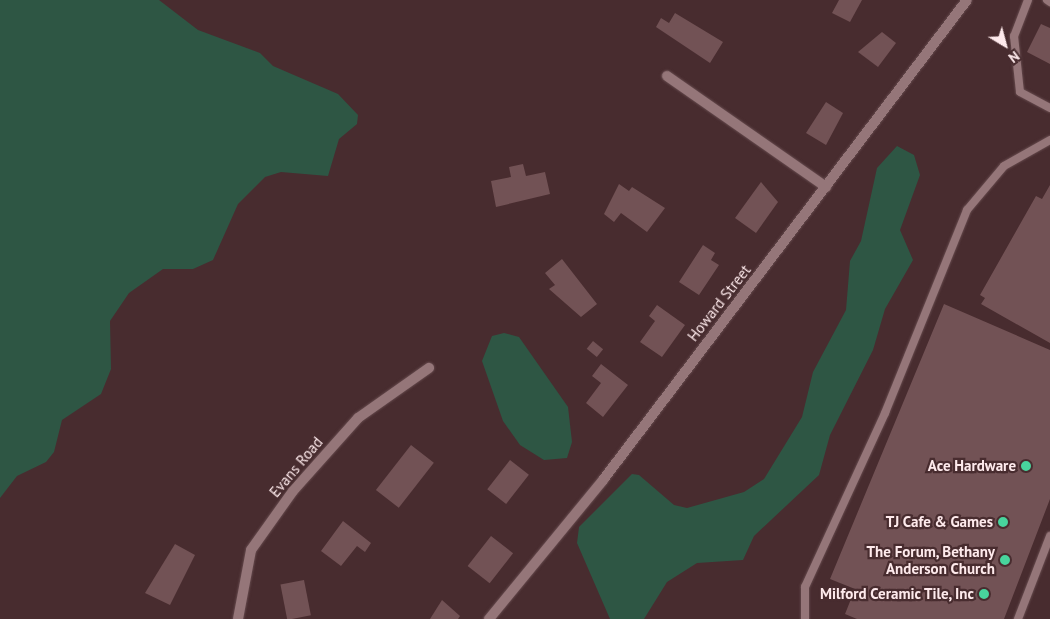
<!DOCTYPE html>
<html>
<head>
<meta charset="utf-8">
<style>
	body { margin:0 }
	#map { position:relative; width:1050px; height:619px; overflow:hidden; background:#482c2f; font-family:"PT Sans",sans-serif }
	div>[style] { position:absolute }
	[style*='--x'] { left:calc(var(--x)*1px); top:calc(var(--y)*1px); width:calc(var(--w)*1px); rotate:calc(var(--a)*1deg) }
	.green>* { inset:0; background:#2e5644 }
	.building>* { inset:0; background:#725255; transform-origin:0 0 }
	.roads { filter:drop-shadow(0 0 1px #654a4d) drop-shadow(0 0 1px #654a4d) }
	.lane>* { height:8px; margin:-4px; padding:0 4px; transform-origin:4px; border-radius:4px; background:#957679 }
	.street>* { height:10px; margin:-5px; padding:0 5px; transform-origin:5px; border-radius:5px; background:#957679 }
	.dots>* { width:14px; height:14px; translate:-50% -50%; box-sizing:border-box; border:2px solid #482c2f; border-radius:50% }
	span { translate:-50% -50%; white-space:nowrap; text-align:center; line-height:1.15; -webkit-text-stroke:4.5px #482c2f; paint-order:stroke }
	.street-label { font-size:15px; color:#feeaec }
	.poi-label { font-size:15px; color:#feeaec; font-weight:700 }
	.right { translate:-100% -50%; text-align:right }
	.north { position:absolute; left:980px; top:20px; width:50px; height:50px; -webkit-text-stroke:4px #482c2f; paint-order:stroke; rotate:143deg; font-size:14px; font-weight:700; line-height:20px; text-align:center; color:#feeaec }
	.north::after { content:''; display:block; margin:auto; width:18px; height:22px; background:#feeaec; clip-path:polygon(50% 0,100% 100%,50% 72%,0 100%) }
</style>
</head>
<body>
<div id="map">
	<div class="green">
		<i style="clip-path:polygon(0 0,159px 0,198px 30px,260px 53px,273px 66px,338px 94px,358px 115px,357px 124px,339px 139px,328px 176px,281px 172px,265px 177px,238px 204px,213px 260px,193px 269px,163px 269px,129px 293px,110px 321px,111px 369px,101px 394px,62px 420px,54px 452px,46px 462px,17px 476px,0 498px)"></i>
		<i style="clip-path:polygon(897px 146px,914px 155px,920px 175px,900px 230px,913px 260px,885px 309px,873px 350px,830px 435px,819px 475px,754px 536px,743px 560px,697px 563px,667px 582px,644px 619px,610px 619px,577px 543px,579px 527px,632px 474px,639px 475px,674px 505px,687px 508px,744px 492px,764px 479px,802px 417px,813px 372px,846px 310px,850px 261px,861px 241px,877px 168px)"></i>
		<i style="clip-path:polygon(504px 333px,519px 337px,568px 407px,572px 442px,567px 458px,544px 460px,520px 445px,503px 421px,482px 361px,492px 336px)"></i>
	</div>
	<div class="building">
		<i style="clip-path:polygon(839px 0,862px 0,850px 22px,832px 13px)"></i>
		<i style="clip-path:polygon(675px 13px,723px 42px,710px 63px,656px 27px,661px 18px,669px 23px)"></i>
		<i style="clip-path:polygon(1041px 24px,1050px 28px,1050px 64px,1027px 52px)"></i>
		<i style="clip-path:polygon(882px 32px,896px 43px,878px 67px,858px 52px)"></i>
		<i style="clip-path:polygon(826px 102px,843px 113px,826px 145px,806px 133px)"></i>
		<i style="clip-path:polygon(523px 164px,526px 176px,545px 172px,550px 194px,496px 207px,491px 181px,511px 177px,509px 167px)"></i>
		<i style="clip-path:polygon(761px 182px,778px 202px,756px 233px,735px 218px)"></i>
		<i style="clip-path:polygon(619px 184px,629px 191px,632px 187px,665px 208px,647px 232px,621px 213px,614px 222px,604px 214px)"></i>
		<i style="clip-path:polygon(1050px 185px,1050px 343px,981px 304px,985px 298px,980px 295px,1036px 196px,1042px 199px)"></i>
		<i style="clip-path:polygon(703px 245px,715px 253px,711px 260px,719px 265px,699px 295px,679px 282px)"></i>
		<i style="clip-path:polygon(562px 259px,597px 304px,581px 317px,549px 289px,555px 285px,545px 273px)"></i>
		<i style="clip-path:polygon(944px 304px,1050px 350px,1050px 499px,1004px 619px,857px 619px,845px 614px,855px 589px,830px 579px)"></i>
		<i style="clip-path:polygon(657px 305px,685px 325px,662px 357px,640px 342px,655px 321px,649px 316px)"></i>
		<i style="left:593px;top:341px;width:13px;height:10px;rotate:39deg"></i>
		<i style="clip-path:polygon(601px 364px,628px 385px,603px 417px,586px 403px,601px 383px,592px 376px)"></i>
		<i style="left:411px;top:445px;width:29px;height:57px;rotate:38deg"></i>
		<i style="left:510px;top:460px;width:24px;height:37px;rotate:38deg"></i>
		<i style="clip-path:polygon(343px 521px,371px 543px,365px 552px,357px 546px,341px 566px,321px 551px)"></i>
		<i style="left:491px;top:536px;width:28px;height:38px;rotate:38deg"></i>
		<i style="clip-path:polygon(175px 544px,195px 555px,170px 605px,145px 593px)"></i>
		<i style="left:304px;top:580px;width:36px;height:24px;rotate:79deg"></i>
		<i style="clip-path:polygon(442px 600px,460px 616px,458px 619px,430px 619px)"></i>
	</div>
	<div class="roads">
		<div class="lane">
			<i style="--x:1028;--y:0;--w:39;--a:111"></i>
			<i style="--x:1014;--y:36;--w:56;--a:83.9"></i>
			<i style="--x:1020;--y:92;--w:34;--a:28"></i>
			<i style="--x:1047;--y:0;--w:4;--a:34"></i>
			<i style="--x:805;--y:619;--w:32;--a:-90"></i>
			<i style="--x:805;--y:587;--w:192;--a:-65.3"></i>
			<i style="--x:885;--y:413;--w:219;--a:-68"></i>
			<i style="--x:967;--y:210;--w:57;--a:-49.9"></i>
			<i style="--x:1004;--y:166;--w:53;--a:-29.5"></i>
			<i style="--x:1018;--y:619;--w:89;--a:-68.9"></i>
		</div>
		<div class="street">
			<i style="--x:667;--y:76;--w:194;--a:34.9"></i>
			<i style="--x:238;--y:619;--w:70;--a:-79.3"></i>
			<i style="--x:251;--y:550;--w:72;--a:-54.6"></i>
			<i style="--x:293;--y:491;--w:98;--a:-48.3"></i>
			<i style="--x:358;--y:418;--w:87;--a:-35.2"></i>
			<i style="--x:489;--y:619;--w:180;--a:-50.6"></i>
			<i style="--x:603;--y:480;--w:602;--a:-52.83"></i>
		</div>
	</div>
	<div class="dots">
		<i style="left:1026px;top:466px;background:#48d49d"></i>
		<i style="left:1003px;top:522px;background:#48d49d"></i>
		<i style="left:1005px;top:560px;background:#48d49d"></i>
		<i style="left:984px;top:594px;background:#48d49d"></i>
	</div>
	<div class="street-label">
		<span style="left:719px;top:303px;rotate:-52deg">Howard Street</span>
		<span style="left:296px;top:467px;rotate:-50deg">Evans Road</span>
	</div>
	<div class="poi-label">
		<span class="right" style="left:1016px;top:466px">Ace Hardware</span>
		<span class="right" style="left:993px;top:522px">TJ Cafe &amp; Games</span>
		<span class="right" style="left:995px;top:560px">The Forum, Bethany<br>Anderson Church</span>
		<span class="right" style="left:974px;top:594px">Milford Ceramic Tile, Inc</span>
	</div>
	<div class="north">N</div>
</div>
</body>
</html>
